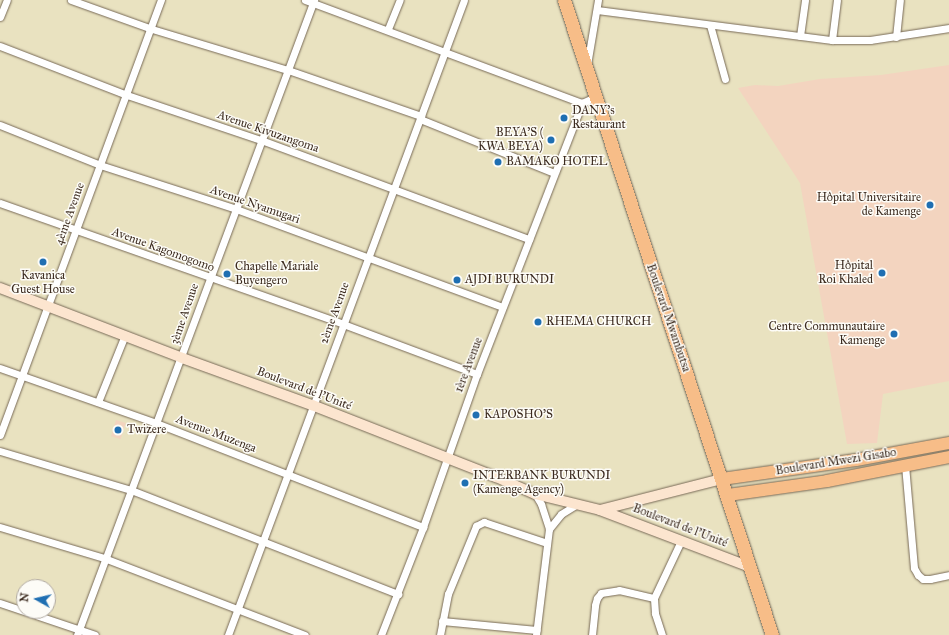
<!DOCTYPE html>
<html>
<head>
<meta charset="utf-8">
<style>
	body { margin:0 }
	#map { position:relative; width:949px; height:635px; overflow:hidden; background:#e9e2c0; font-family:"IM FELL Great Primer",serif }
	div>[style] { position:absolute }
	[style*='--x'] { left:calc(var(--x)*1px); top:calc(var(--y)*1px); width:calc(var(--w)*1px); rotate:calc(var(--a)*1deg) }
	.built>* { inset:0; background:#f3d4bf; transform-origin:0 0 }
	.roads { filter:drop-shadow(0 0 1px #786a57) drop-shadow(0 0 1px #786a57) }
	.street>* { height:7px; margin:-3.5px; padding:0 3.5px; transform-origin:3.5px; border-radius:3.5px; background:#fff }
	.secondary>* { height:10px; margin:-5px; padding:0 5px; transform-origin:5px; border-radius:5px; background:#fce5cf }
	.primary>* { height:12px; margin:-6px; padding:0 6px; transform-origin:6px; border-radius:6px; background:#f7bd88 }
	.highway>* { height:13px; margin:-6.5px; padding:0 6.5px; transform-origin:6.5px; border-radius:6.5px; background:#f7bd88 }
	.dots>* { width:11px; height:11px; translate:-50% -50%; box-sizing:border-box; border:2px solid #fdfcf7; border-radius:50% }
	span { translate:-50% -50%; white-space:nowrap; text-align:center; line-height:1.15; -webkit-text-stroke:3px #fdfcf7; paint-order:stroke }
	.poi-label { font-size:12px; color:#3b2a1e }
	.left { translate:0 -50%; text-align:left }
	.right { translate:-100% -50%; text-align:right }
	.street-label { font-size:12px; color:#3b2a1e }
	.north { position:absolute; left:16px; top:579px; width:40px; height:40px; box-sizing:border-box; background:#fdfcf7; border:1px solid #afa8a0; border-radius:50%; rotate:278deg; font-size:11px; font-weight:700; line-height:16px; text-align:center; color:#3b2a1e }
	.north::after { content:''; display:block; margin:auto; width:14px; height:18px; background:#1f6fb2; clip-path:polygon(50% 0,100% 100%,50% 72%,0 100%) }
</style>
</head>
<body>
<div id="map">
	<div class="built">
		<i style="clip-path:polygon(949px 65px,949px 381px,883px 394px,877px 443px,847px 444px,800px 183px,738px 88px,755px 85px,778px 86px,820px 79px,881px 75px)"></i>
		<i style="left:116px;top:420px;width:10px;height:17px;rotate:17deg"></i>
	</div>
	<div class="roads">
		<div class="street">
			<i style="--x:71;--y:0;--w:86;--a:19.7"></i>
			<i style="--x:152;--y:29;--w:142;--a:16.8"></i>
			<i style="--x:288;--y:70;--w:141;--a:19.1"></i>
			<i style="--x:305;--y:0;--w:296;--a:20.4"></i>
			<i style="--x:582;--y:103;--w:14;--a:-25"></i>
			<i style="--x:597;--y:10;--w:237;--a:7.3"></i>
			<i style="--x:832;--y:40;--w:38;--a:0"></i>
			<i style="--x:870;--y:40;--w:80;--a:-8.6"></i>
			<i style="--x:0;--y:17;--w:18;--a:-68"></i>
			<i style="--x:710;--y:25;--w:56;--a:74.5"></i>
			<i style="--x:388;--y:29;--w:31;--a:-68"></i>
			<i style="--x:800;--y:36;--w:36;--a:-82"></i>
			<i style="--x:896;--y:37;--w:37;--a:-84"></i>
			<i style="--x:832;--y:40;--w:40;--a:-82.9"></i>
			<i style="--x:0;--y:46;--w:136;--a:21.1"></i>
			<i style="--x:127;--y:95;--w:141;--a:18.6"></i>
			<i style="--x:261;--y:140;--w:286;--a:20.3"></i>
			<i style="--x:587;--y:65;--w:66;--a:-80.4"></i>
			<i style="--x:420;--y:119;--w:144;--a:21.9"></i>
			<i style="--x:0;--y:125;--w:108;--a:21.8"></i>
			<i style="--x:100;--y:165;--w:143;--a:17.9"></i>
			<i style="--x:236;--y:209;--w:284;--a:20.2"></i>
			<i style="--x:0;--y:203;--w:364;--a:19.4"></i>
			<i style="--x:343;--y:324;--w:143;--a:20.5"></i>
			<i style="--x:0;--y:368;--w:165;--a:19.4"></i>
			<i style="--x:156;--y:423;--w:287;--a:21.3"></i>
			<i style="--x:98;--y:402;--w:72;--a:-68.1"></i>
			<i style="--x:0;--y:435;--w:464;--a:-69.7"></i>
			<i style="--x:0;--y:451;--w:137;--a:16.6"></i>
			<i style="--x:131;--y:490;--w:287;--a:21.3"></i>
			<i style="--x:905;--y:465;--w:103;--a:85"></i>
			<i style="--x:914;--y:568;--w:8;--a:60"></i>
			<i style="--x:918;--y:575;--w:6;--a:39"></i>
			<i style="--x:923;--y:579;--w:7;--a:0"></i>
			<i style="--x:930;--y:579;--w:19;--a:-12"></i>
			<i style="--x:535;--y:494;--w:12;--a:59"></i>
			<i style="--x:541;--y:504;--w:26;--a:72"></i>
			<i style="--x:549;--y:529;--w:107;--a:97"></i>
			<i style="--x:0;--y:527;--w:109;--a:16.6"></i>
			<i style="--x:104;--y:558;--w:215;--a:21"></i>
			<i style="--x:549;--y:529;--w:19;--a:-51"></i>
			<i style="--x:561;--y:514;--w:19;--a:-32"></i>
			<i style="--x:0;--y:603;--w:100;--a:18.6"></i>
			<i style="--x:442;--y:621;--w:95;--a:5.4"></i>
			<i style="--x:77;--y:635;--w:678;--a:-69.53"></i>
			<i style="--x:228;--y:635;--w:677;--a:-69.61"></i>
			<i style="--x:381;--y:635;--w:116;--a:-68.7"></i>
			<i style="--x:423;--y:527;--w:162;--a:-70.6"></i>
			<i style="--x:477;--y:374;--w:291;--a:-68.8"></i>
			<i style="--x:440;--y:635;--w:42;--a:-79"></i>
			<i style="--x:448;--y:594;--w:74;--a:-67.6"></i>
			<i style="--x:476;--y:526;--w:9;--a:-27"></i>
			<i style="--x:484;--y:522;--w:66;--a:18.4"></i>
			<i style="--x:592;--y:635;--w:30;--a:-84"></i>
			<i style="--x:595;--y:605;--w:7;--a:-74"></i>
			<i style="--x:597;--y:598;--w:6;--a:-51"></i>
			<i style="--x:601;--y:593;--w:18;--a:-9"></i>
			<i style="--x:619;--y:590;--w:36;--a:13"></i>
			<i style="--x:662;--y:635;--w:23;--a:-108"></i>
			<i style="--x:655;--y:613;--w:15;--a:-94"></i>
			<i style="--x:654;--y:598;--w:63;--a:-64.7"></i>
		</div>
		<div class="secondary">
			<i style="--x:0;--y:288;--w:195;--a:21"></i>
			<i style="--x:182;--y:358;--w:138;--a:19.9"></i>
			<i style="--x:312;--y:405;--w:198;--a:21.4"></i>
			<i style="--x:496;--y:477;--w:43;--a:23.6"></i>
			<i style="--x:535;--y:494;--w:67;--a:13.8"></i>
			<i style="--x:600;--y:510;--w:160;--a:20.8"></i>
			<i style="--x:600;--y:510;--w:126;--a:-14.3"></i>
		</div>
		<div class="primary">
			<i style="--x:722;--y:479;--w:135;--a:-8.1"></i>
			<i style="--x:856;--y:460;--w:95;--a:-10.4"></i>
			<i style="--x:728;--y:495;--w:100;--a:-8"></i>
			<i style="--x:827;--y:481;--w:124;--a:-11.1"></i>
		</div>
		<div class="highway">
			<i style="--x:564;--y:0;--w:668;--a:71.86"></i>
		</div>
	</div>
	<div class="dots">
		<i style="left:564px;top:118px;background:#1f6fb2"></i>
		<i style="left:551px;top:140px;background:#1f6fb2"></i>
		<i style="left:498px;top:162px;background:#1f6fb2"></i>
		<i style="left:930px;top:205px;background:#1f6fb2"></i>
		<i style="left:43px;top:262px;background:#1f6fb2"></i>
		<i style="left:882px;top:273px;background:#1f6fb2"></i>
		<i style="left:227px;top:274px;background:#1f6fb2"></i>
		<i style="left:457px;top:280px;background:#1f6fb2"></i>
		<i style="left:538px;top:322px;background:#1f6fb2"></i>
		<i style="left:894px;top:334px;background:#1f6fb2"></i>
		<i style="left:476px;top:415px;background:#1f6fb2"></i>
		<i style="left:118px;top:430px;background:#1f6fb2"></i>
		<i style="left:465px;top:483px;background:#1f6fb2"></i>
	</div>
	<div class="poi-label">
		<span class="left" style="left:572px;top:118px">DANY's<br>Restaurant</span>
		<span class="right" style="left:543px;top:140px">BEYA'S (<br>KWA BEYA)</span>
		<span class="left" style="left:506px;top:162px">BAMAKO HOTEL</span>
		<span class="right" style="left:921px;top:205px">Hôpital Universitaire<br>de Kamenge</span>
		<span class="right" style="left:873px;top:273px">Hôpital<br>Roi Khaled</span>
		<span class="left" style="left:235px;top:274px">Chapelle Mariale<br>Buyengero</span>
		<span style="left:43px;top:283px">Kavanica<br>Guest House</span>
		<span class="left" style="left:465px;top:280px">AJDI BURUNDI</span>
		<span class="left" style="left:546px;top:322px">RHEMA CHURCH</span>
		<span class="right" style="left:885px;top:334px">Centre Communautaire<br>Kamenge</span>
		<span class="left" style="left:484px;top:415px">KAPOSHO'S</span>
		<span class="left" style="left:127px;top:430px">Twizere</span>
		<span class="left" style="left:473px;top:483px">INTERBANK BURUNDI<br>(Kamenge Agency)</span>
	</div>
	<div class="street-label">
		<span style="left:268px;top:132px;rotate:19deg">Avenue Kivuzangoma</span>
		<span style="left:255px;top:205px;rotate:19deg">Avenue Nyamugari</span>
		<span style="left:70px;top:214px;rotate:-70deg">4ème Avenue</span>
		<span style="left:163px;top:250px;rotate:20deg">Avenue Kagomogomo</span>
		<span style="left:335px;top:313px;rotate:-70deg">2ème Avenue</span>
		<span style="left:185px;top:314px;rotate:-71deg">3ème Avenue</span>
		<span style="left:668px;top:318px;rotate:71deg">Boulevard Mwambutsa</span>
		<span style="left:469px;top:365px;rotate:-69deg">1ère Avenue</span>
		<span style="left:304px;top:389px;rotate:21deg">Boulevard de l'Unité</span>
		<span style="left:216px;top:434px;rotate:21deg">Avenue Muzenga</span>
		<span style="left:836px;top:462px;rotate:-9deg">Boulevard Mwezi Gisabo</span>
		<span style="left:680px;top:526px;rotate:21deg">Boulevard de l'Unité</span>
	</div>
	<div class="north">N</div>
</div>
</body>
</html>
